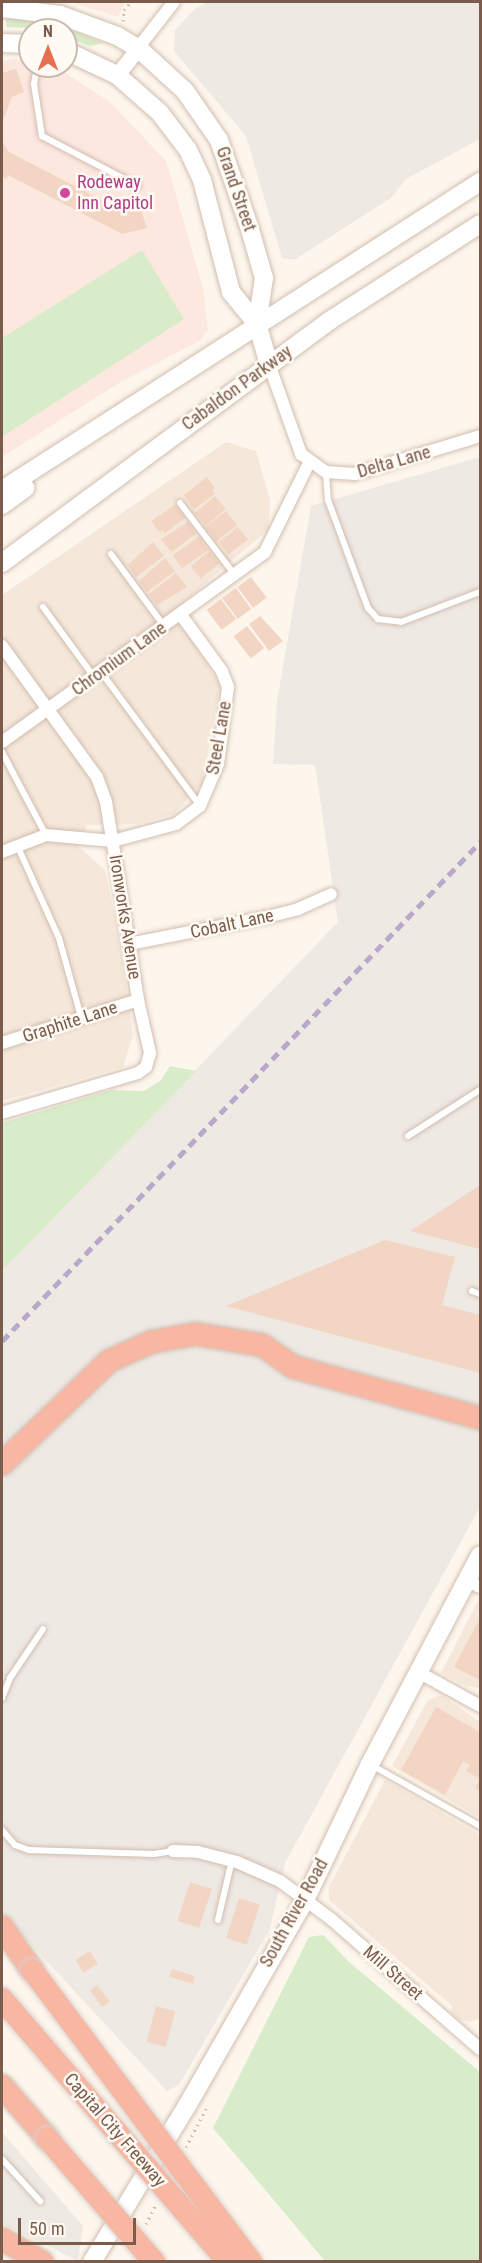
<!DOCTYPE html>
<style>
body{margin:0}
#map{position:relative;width:482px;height:2263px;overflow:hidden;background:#fdf6ec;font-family:"Roboto Condensed",sans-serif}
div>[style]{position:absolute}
.residential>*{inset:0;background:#f5e8da}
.commercial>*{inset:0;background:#fde8e0}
.industrial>*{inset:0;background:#efe9e4}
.green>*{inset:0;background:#d8ecc9}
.building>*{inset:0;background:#f3d5c3;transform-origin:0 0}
.path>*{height:3px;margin-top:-1.5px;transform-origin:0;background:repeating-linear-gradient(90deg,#d9b8a5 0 1.5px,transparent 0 6px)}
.roads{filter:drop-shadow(0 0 2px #d1beb0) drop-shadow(0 0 2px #d1beb0)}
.service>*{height:6px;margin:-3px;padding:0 3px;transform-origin:3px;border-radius:3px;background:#fff}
.minor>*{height:12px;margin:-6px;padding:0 6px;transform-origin:6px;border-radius:6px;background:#fff}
.tertiary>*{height:15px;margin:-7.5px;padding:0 7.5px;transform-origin:7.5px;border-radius:7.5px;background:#fff}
.secondary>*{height:18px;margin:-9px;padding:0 9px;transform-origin:9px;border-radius:9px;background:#fff}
.motorway>*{height:22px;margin:-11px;padding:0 11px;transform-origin:11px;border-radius:11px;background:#f7b7a3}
.rail>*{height:4.5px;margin-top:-2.25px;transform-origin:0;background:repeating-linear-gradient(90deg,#b9a8c9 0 9px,transparent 0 15px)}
.bridges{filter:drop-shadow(0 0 2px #dad1cd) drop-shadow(0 0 2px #dad1cd)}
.motorway-bridge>*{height:22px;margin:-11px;padding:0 11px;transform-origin:11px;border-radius:11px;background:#f7b7a3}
.dots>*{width:16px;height:16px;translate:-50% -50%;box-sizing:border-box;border:3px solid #fffaf3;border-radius:50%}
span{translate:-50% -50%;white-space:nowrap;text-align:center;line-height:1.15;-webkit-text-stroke:5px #fffaf3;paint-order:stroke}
.hotel-label{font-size:18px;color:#b23c85}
.left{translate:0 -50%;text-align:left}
.street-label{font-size:18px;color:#7a5c4d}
.frame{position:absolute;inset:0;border:3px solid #7a5c4d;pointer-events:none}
.north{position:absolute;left:18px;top:18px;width:60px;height:60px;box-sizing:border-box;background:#fffaf3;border:2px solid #cabbb1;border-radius:50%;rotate:0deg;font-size:16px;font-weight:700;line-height:24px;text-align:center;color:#7a5c4d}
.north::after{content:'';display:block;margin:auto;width:21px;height:27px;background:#e76f51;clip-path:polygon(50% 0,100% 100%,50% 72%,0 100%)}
.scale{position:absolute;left:18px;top:2218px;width:118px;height:27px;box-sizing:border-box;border:3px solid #7a5c4d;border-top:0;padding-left:8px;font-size:18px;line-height:21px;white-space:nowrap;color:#7a5c4d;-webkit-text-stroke:4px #fffaf3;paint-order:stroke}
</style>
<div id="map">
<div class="residential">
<i style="clip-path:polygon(226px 442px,256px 451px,270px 500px,269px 529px,174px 610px,220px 685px,202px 784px,174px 814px,137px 824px,87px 825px,78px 846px,105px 870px,119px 936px,133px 1035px,123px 1067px,2px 1101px,2px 595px)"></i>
<i style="clip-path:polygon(480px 1597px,480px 1688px,466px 1686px,441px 1673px)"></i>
<i style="clip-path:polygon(441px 1695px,480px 1722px,480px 1818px,392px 1766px,428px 1700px)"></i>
<i style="clip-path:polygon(385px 1780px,480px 1835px,480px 2019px,469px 2022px,459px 2019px,452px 2013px,452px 2006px,329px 1900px,329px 1887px)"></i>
</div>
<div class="commercial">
<i style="clip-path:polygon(71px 2px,125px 2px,118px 17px)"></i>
<i style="clip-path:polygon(16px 59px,30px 62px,30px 66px,59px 69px,110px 102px,166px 161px,203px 288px,208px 330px,201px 340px,119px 383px,2px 457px,2px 61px)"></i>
</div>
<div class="industrial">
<i style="clip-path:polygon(208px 2px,480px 2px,480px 139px,406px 179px,391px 198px,294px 260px,282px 258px,246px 136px,174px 51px,175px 30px,196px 8px)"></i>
<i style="clip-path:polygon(480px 457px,480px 1507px,285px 1863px,270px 1929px,179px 2085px,167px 2091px,2px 1913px,2px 1271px,338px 922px,315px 765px,273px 764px,277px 701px,311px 506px)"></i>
<i style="clip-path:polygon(2px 2132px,83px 2226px,78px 2261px,2px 2223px)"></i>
</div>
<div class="green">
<i style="clip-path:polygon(6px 18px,58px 24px,103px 43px,90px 46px,66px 37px,66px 30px,6px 27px)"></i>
<i style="clip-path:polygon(142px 250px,184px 319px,2px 437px,2px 338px)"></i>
<i style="clip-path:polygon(170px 1066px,196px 1071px,2px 1271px,2px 1123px,111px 1090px,144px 1091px,161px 1080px)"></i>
<i style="clip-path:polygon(323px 1935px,349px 1962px,480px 2072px,480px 2261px,325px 2261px,213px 2128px,309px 1937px)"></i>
</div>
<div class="building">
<i style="clip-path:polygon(16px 69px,24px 92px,12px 97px,2px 123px,2px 73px)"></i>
<i style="clip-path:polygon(2px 141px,9px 152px,125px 212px,140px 207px,147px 228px,122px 234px,8px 175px,6px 179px,2px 176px)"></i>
<i style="clip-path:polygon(207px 477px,215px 488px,212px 491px,215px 494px,194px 509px,184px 495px)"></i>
<i style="left:215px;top:496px;width:17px;height:26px;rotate:50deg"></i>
<i style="clip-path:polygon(175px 505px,185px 518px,165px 533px,163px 530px,159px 532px,151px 521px)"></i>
<i style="left:226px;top:511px;width:18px;height:26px;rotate:52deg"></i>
<i style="clip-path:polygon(188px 522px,196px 534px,171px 552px,161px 539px)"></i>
<i style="left:238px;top:527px;width:16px;height:24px;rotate:52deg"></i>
<i style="left:199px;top:537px;width:16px;height:32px;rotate:55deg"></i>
<i style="clip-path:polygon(153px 542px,164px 556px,136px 577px,128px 565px)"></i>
<i style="left:209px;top:551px;width:16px;height:24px;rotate:50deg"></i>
<i style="clip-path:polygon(165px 558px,175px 571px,147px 592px,139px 581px)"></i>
<i style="clip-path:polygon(176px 573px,187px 587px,157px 605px,149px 594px)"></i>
<i style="left:251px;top:577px;width:26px;height:17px;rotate:53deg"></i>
<i style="left:236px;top:588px;width:26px;height:17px;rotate:54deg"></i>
<i style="left:221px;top:599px;width:25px;height:18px;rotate:53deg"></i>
<i style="clip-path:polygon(260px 616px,283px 641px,269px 651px,249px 624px)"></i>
<i style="left:247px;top:626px;width:28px;height:17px;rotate:52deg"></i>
<i style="clip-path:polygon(480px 1185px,480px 1249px,410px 1231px)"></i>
<i style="clip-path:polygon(385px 1240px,455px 1257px,442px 1305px,480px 1315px,480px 1373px,226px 1306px)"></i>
<i style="clip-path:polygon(480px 1618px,480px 1680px,454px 1667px)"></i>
<i style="clip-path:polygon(436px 1707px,480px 1732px,480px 1791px,475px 1788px,480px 1779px,466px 1771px,470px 1765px,463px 1761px,445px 1795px,401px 1770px)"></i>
<i style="left:190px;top:1882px;width:23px;height:41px;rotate:18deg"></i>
<i style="left:239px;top:1898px;width:22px;height:42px;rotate:18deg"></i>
<i style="left:90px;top:1951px;width:15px;height:17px;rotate:58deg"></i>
<i style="left:172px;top:1969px;width:24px;height:8px;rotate:17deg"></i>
<i style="left:97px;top:1985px;width:21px;height:9px;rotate:53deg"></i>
<i style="left:156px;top:2006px;width:20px;height:37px;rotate:15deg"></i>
</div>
<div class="path">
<i style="left:123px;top:21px;width:11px;rotate:-85deg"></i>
<i style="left:124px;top:10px;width:11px;rotate:-49deg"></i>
<i style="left:186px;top:2147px;width:47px;rotate:-62.4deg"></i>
<i style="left:146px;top:2224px;width:20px;rotate:-63deg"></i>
</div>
<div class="roads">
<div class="service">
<i style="left:37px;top:66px;width:18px;rotate:99deg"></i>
<i style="left:34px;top:84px;width:53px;rotate:81.3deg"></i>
<i style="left:42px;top:136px;width:108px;rotate:27.5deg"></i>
<i style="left:326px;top:473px;width:27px;rotate:86deg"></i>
<i style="left:328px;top:500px;width:115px;rotate:69.7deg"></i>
<i style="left:368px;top:608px;width:15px;rotate:48deg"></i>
<i style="left:378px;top:619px;width:23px;rotate:7deg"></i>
<i style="left:401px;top:622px;width:85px;rotate:-20.8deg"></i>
<i style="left:180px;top:503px;width:89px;rotate:52.7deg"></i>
<i style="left:111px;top:554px;width:89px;rotate:53.6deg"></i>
<i style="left:43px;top:607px;width:87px;rotate:53.9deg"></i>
<i style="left:101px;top:672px;width:167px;rotate:53.5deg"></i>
<i style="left:2px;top:752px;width:94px;rotate:62.1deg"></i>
<i style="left:17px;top:845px;width:102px;rotate:65.7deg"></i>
<i style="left:59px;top:938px;width:82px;rotate:74.4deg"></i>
<i style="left:408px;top:1136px;width:85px;rotate:-32.6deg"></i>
<i style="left:472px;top:1291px;width:9px;rotate:21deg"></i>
<i style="left:2px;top:1698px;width:22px;rotate:-68deg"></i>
<i style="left:10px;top:1678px;width:59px;rotate:-56deg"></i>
<i style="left:373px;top:1766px;width:123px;rotate:29.3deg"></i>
<i style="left:2px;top:1830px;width:20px;rotate:49deg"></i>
<i style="left:15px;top:1845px;width:15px;rotate:20deg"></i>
<i style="left:29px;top:1850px;width:125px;rotate:1.8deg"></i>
<i style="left:154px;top:1854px;width:19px;rotate:-9deg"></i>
<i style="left:218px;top:1920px;width:62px;rotate:-76.9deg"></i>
<i style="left:2px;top:2159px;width:57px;rotate:47.9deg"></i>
</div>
<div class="minor">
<i style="left:138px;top:48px;width:58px;rotate:-52deg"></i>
<i style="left:269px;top:364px;width:96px;rotate:70.4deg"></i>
<i style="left:301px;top:454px;width:31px;rotate:36deg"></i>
<i style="left:326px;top:472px;width:29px;rotate:4deg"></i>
<i style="left:355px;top:474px;width:131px;rotate:-16.9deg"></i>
<i style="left:2px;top:646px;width:162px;rotate:54.1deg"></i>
<i style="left:97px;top:777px;width:27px;rotate:70deg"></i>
<i style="left:106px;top:802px;width:201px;rotate:80.8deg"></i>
<i style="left:138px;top:1000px;width:54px;rotate:77.2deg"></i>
<i style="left:150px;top:1053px;width:15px;rotate:106deg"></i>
<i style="left:146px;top:1067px;width:10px;rotate:143deg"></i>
<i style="left:138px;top:1073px;width:142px;rotate:163.6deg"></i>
<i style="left:2px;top:742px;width:324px;rotate:-35.8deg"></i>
<i style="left:265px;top:552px;width:99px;rotate:-63.7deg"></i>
<i style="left:2px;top:852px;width:47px;rotate:-21.1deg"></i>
<i style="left:46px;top:835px;width:67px;rotate:5.1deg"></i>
<i style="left:113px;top:841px;width:65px;rotate:-15.1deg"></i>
<i style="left:176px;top:824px;width:30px;rotate:-37deg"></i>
<i style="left:200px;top:806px;width:46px;rotate:-66.8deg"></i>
<i style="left:218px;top:764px;width:78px;rotate:-82.6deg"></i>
<i style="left:228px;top:687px;width:17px;rotate:-111deg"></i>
<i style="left:222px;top:671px;width:69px;rotate:-126.2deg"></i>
<i style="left:129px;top:944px;width:141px;rotate:-11.1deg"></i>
<i style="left:267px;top:917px;width:32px;rotate:-14deg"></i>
<i style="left:298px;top:909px;width:36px;rotate:-24deg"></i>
<i style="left:2px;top:1043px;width:143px;rotate:-17.5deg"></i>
<i style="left:468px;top:1581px;width:13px;rotate:27deg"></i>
<i style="left:420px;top:1673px;width:68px;rotate:28.8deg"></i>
<i style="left:173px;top:1851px;width:25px;rotate:2deg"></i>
<i style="left:198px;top:1852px;width:40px;rotate:14.4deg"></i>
<i style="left:237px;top:1862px;width:47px;rotate:23.8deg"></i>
<i style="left:280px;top:1881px;width:64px;rotate:36.7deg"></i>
<i style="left:331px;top:1919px;width:198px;rotate:41.1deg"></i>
</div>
<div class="tertiary">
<i style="left:117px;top:75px;width:34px;rotate:-52deg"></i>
</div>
<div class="secondary">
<i style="left:2px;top:8px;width:58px;rotate:6.9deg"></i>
<i style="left:60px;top:15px;width:61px;rotate:20.2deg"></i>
<i style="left:117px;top:36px;width:24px;rotate:30deg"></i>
<i style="left:138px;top:48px;width:64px;rotate:42.5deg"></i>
<i style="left:185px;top:91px;width:60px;rotate:55.2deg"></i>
<i style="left:219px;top:140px;width:91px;rotate:70.8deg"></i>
<i style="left:249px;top:226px;width:54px;rotate:73.9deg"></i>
<i style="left:264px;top:278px;width:47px;rotate:98.7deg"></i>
<i style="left:2px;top:43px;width:28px;rotate:2deg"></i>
<i style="left:66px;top:51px;width:56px;rotate:25.2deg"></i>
<i style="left:117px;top:75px;width:57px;rotate:41.5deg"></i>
<i style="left:160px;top:113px;width:46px;rotate:52.9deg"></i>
<i style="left:188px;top:150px;width:33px;rotate:65deg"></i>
<i style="left:202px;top:180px;width:116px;rotate:75.5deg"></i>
<i style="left:231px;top:292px;width:41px;rotate:50.9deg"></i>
<i style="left:257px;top:324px;width:42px;rotate:73.3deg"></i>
<i style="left:2px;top:490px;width:569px;rotate:-32.8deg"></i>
<i style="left:2px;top:505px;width:29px;rotate:-36deg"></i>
<i style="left:2px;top:563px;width:407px;rotate:-36.5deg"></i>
<i style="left:329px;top:321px;width:179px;rotate:-32.7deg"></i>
<i style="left:92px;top:2262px;width:183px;rotate:-58.7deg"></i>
<i style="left:187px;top:2106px;width:240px;rotate:-60.2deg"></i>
<i style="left:306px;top:1898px;width:148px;rotate:-64.5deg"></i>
<i style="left:370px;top:1764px;width:236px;rotate:-62.2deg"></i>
</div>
<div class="motorway">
<i style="left:2px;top:1464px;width:149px;rotate:-43.9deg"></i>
<i style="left:109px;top:1361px;width:46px;rotate:-24.3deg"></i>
<i style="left:151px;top:1342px;width:46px;rotate:-10.1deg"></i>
<i style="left:196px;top:1334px;width:67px;rotate:9.5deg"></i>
<i style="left:262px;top:1345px;width:39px;rotate:35deg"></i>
<i style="left:294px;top:1367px;width:193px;rotate:15.3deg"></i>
<i style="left:2px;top:1927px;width:52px;rotate:55.1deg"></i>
<i style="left:2px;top:2086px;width:69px;rotate:49.1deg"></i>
<i style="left:2px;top:2239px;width:46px;rotate:29.9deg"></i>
</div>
</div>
<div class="rail">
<i style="left:2px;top:1341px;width:691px;rotate:-46.23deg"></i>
</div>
<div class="bridges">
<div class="motorway-bridge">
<i style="left:32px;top:1970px;width:365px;rotate:53.1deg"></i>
<i style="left:2px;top:1999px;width:347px;rotate:49.3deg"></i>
<i style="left:47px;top:2138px;width:164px;rotate:49.2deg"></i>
</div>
</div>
<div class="dots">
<i style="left:65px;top:193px;background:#d1479c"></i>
</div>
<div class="hotel-label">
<span class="left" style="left:77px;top:193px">Rodeway<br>Inn Capitol</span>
</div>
<div class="street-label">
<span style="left:236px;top:189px;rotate:71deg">Grand Street</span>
<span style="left:237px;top:388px;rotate:-36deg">Cabaldon Parkway</span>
<span style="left:394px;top:462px;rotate:-16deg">Delta Lane</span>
<span style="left:119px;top:659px;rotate:-36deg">Chromium Lane</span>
<span style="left:219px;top:738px;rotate:-80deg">Steel Lane</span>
<span style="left:125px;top:917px;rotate:81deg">Ironworks Avenue</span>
<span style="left:232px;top:924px;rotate:-12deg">Cobalt Lane</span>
<span style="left:70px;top:1022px;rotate:-18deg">Graphite Lane</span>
<span style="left:294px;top:1913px;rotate:-61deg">South River Road</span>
<span style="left:393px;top:1973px;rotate:41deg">Mill Street</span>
<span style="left:115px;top:2130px;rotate:49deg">Capital City Freeway</span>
</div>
<div class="frame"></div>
<div class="north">N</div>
<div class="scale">50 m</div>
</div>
